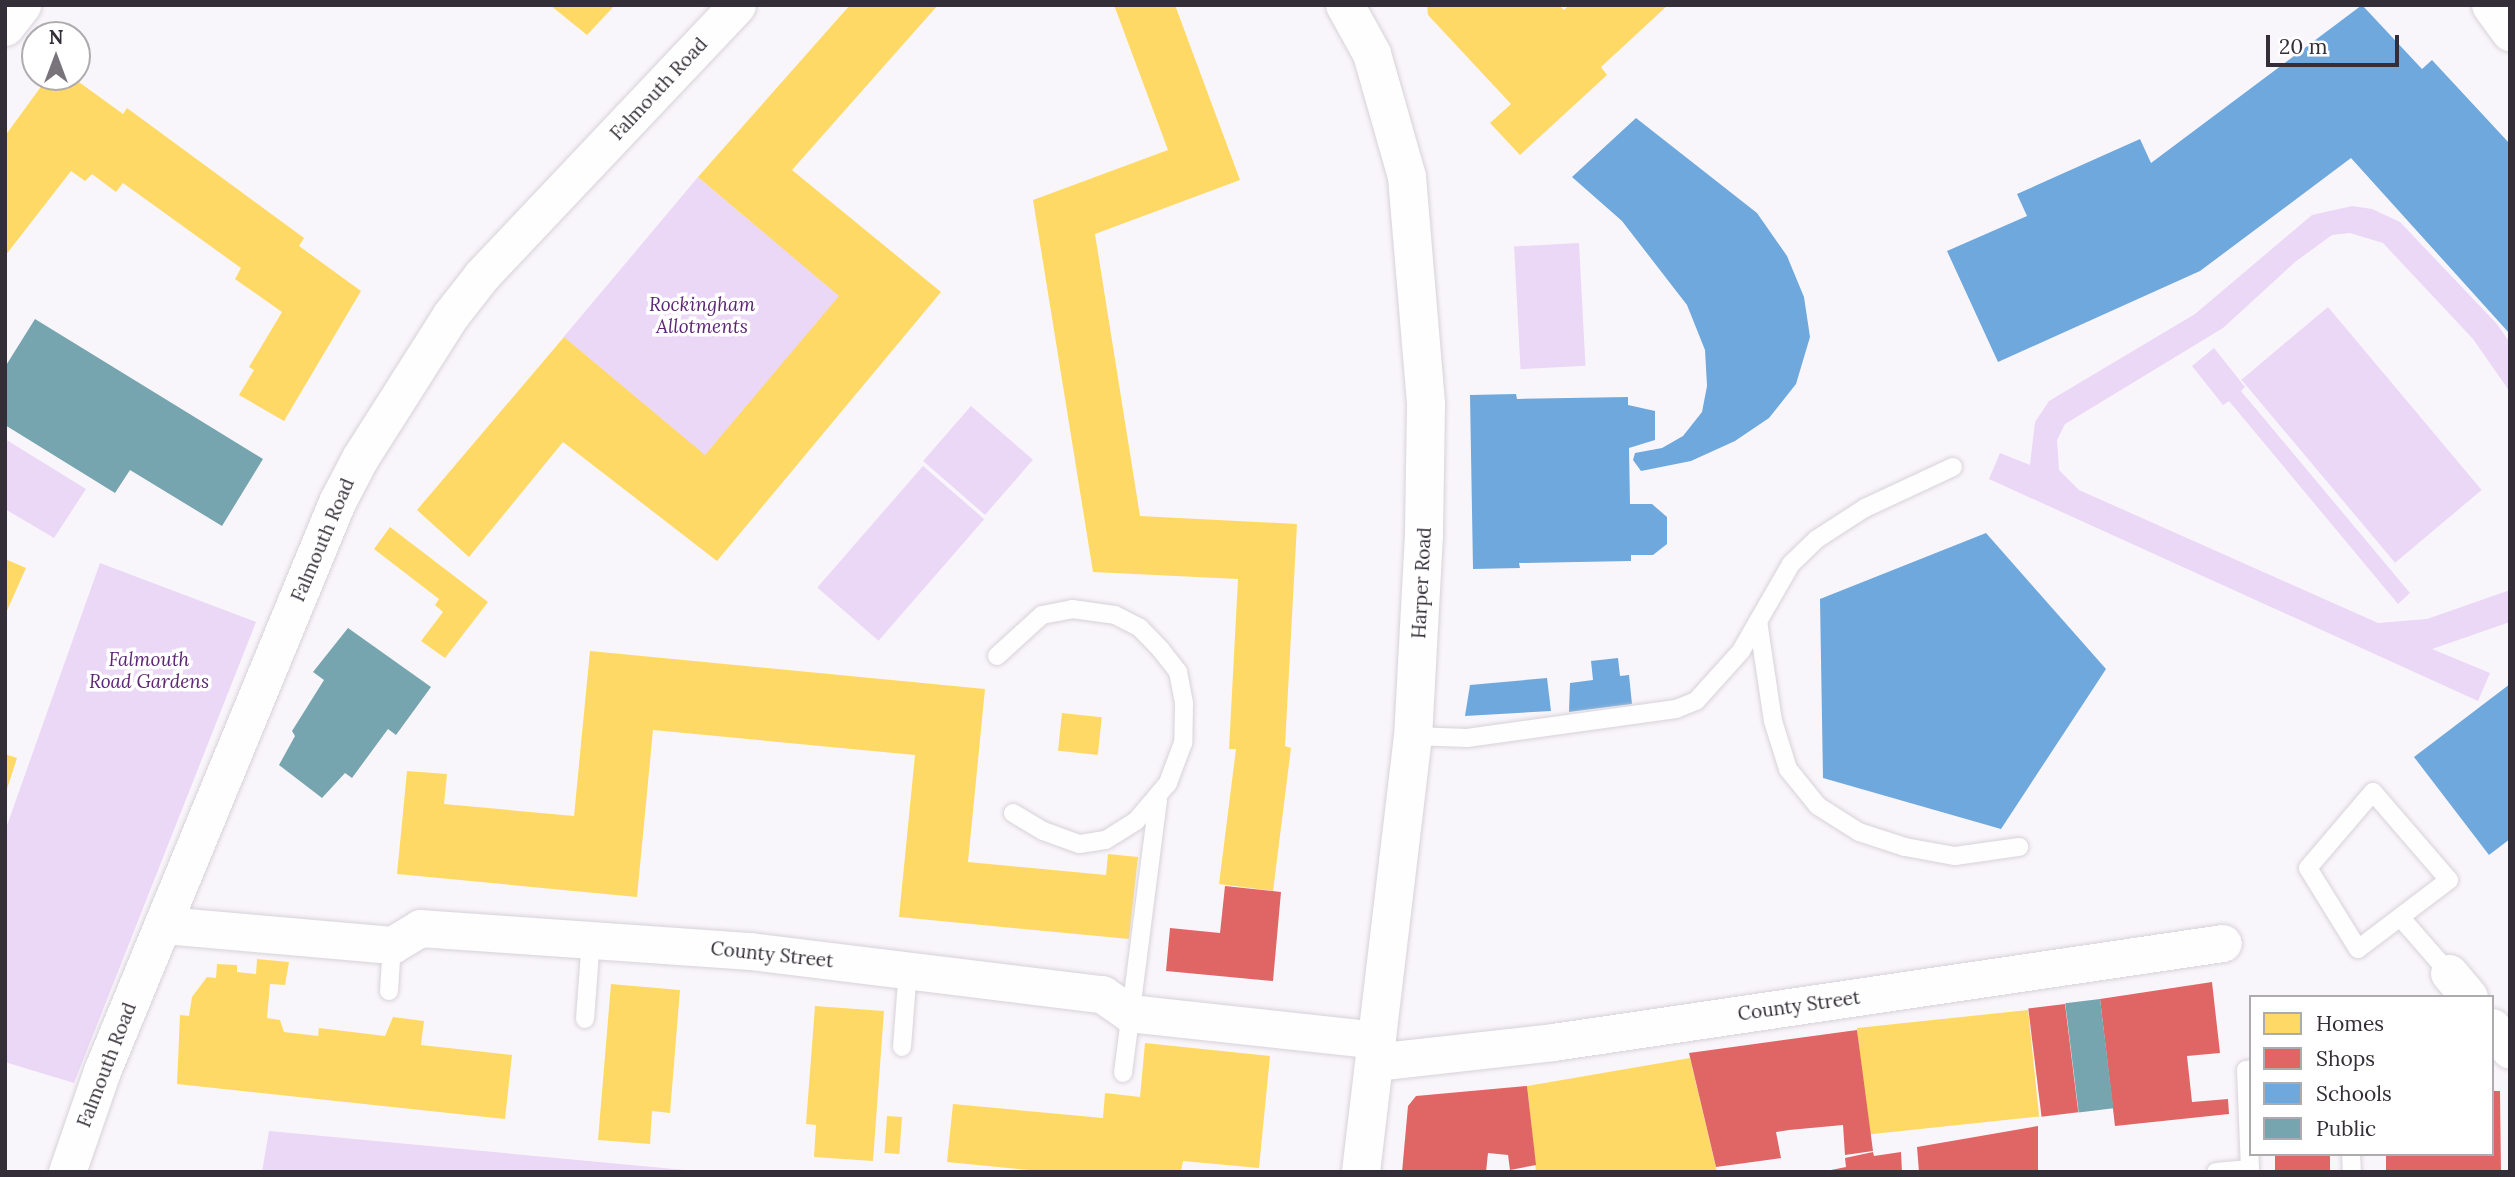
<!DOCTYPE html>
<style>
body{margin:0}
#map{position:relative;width:2515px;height:1177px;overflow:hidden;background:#f9f6fb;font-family:Lora,serif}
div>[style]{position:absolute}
.green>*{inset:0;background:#ebd7f6;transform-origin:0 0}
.homes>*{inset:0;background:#ffd966;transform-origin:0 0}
.shops>*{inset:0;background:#e06666;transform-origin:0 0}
.schools>*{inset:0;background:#6fa8dc}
.public>*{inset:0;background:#76a5af;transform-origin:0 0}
.roads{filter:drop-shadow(0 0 2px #d7d2d9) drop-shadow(0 0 2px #d7d2d9)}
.service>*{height:18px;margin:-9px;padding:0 9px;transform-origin:9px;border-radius:9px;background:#fefefe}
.minor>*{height:37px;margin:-18.5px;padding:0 18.5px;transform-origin:18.5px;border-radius:18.5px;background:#fefefe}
.secondary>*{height:38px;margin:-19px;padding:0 19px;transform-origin:19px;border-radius:19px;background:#fefefe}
span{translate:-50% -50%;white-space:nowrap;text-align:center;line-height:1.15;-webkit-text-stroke:7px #fff;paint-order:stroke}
.street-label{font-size:19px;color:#342e38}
.park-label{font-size:19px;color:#5d2675;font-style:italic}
.frame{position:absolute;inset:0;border:7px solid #342e38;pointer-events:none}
.legend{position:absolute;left:2249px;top:995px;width:245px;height:161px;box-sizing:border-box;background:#fff;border:2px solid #aeabaf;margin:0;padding:9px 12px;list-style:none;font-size:21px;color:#342e38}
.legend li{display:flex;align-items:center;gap:14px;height:35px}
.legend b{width:35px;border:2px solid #aeabaf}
.north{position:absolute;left:21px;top:21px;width:70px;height:70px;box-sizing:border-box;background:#fff;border:2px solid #aeabaf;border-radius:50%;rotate:0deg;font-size:19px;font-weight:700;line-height:28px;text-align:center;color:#342e38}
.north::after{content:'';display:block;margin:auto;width:24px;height:32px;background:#79747c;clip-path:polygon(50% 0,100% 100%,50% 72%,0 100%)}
.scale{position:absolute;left:2266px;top:35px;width:133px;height:32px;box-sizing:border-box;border:4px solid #342e38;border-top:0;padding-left:9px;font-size:21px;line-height:24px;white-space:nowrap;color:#342e38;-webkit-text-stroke:5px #fff;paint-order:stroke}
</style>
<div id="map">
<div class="green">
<i style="left:698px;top:177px;width:185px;height:209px;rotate:40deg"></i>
<i style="clip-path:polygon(2352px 206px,2372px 209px,2400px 222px,2497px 324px,2510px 343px,2510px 392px,2473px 339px,2383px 243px,2350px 233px,2332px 235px,2295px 262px,2223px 328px,2065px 424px,2057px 440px,2059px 470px,2079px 490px,2378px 623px,2427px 619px,2510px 590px,2510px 622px,2432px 649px,2490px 673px,2478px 701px,1989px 479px,2000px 453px,2030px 465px,2035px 422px,2049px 401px,2195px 314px,2312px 215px)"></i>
<i style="left:1579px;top:243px;width:123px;height:65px;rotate:87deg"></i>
<i style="left:2328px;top:307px;width:239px;height:113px;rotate:50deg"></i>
<i style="clip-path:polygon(2214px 348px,2245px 387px,2241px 391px,2410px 593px,2398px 604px,2229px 401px,2223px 405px,2192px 366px)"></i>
<i style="left:971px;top:406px;width:82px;height:73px;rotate:41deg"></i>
<i style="clip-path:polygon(5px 439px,86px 489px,54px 538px,5px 509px)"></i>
<i style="left:923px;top:466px;width:81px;height:161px;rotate:41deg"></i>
<i style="clip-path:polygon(100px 563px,256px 622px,74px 1083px,5px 1062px,5px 831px)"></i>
<i style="clip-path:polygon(269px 1131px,706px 1172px,262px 1172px)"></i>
</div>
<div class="homes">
<i style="clip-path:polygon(550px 5px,615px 5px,587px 35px)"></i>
<i style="clip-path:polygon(850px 5px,938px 5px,792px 170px,941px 292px,717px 561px,563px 442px,469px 557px,417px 510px,564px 337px,705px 455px,839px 296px,698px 177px)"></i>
<i style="clip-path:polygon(1114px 5px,1175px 5px,1240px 180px,1095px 234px,1140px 516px,1297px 524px,1285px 746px,1291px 748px,1273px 891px,1219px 884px,1236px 749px,1229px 749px,1238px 579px,1093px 572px,1033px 200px,1168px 150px)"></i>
<i style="clip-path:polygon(1427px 5px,1559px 5px,1564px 10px,1569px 5px,1668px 5px,1601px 67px,1607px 75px,1520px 155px,1490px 123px,1511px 104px,1428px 15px)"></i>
<i style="clip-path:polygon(48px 77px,72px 77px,123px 114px,127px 108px,304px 238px,299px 246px,361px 291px,284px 421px,239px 395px,254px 370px,249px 367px,282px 312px,235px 279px,241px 268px,123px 183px,116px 192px,92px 174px,85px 181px,71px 171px,5px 256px,5px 136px)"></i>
<i style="clip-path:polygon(390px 527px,488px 602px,445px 658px,421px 641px,443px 612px,435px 605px,439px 599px,374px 549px)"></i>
<i style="clip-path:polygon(5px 559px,26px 568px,5px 615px)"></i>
<i style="clip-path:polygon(590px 651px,985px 689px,968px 862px,1106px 875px,1108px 854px,1138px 857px,1129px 939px,899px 917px,915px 755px,653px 730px,637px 897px,397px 874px,407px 771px,447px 774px,444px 804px,574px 816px)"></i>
<i style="left:1062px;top:713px;width:40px;height:38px;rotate:6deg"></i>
<i style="clip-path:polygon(5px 754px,17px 758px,6px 792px,5px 792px)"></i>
<i style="clip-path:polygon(257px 959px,289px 962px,285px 985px,270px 984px,267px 1018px,280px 1020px,284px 1032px,318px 1036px,319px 1028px,385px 1036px,393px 1017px,424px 1021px,421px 1045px,512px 1055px,505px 1119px,177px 1084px,180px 1015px,189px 1016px,192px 997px,207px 977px,216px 978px,217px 964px,237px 965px,237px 972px,256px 974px)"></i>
<i style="clip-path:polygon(611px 984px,680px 990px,670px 1113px,652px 1111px,650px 1144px,598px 1140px)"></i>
<i style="clip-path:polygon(815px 1006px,884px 1011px,873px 1161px,814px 1157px,816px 1125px,806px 1124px)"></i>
<i style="left:2028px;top:1010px;width:107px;height:172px;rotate:84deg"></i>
<i style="clip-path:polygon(1145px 1043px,1270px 1056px,1259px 1168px,1183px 1161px,1181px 1172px,1048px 1172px,947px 1162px,953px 1104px,1103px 1118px,1105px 1093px,1140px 1097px)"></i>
<i style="clip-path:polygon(1690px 1058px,1717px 1172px,1536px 1172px,1527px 1086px)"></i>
<i style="left:887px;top:1116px;width:15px;height:37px;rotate:4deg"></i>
</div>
<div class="shops">
<i style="clip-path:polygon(1225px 886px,1281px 892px,1273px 981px,1166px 971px,1170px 928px,1220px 933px)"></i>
<i style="clip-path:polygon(2212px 982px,2220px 1053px,2187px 1056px,2192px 1102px,2228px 1099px,2229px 1114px,2115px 1126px,2100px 999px)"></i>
<i style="left:2065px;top:1004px;width:109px;height:37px;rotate:83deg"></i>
<i style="clip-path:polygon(1857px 1030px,1873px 1151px,1845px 1155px,1843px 1125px,1789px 1130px,1776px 1132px,1781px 1158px,1716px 1167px,1689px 1053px)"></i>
<i style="clip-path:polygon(1527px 1086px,1536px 1165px,1510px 1170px,1508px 1155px,1488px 1153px,1486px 1172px,1402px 1172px,1408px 1106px,1416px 1096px)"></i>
<i style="clip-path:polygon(2492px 1091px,2500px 1091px,2501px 1172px,2386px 1172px,2386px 1154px,2492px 1154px)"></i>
<i style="clip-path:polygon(2038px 1126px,2038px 1172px,1919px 1172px,1917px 1147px)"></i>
<i style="clip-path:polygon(1873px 1152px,1874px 1156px,1901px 1152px,1902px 1172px,1821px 1172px,1846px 1167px,1845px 1158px)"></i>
<i style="left:2275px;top:1154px;width:55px;height:18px"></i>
</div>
<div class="schools">
<i style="clip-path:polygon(2362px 5px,2422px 69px,2432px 60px,2510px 144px,2510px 334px,2351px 158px,2200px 271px,1998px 362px,1947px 251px,2027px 216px,2017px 194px,2140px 139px,2151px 163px)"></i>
<i style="clip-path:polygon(1636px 118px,1757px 213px,1787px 256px,1804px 297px,1810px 337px,1796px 384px,1769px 418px,1735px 441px,1691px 461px,1641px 471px,1633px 460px,1635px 453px,1662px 448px,1683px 436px,1702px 412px,1707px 386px,1705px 350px,1687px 305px,1622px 221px,1572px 177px)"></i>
<i style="clip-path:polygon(1516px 394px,1517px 399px,1628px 397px,1628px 405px,1655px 411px,1655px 440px,1629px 448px,1630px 504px,1652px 504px,1667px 517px,1667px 544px,1653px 555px,1631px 555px,1631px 561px,1519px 563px,1520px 568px,1473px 569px,1470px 395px)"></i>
<i style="clip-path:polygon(1986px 533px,2106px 669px,2001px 829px,1823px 778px,1820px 599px)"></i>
<i style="clip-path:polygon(1618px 658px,1620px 676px,1629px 675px,1632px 704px,1569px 712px,1570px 683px,1593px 680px,1591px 661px)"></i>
<i style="clip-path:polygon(1547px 678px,1551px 711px,1465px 716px,1470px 685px)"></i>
<i style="clip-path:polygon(2510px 684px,2510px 839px,2489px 855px,2414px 757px)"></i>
</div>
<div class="public">
<i style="clip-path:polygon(35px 319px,263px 459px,222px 526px,130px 470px,115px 493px,5px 425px,5px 367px)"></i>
<i style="clip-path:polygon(348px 628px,431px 687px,396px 735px,388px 729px,352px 778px,345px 773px,322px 798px,279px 765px,295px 736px,292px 731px,324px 680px,313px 672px)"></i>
<i style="left:2100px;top:999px;width:110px;height:35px;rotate:83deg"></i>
</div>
<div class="roads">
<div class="service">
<i style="left:1758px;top:621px;width:101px;rotate:81.5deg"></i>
<i style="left:1773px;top:721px;width:50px;rotate:72.6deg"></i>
<i style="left:1788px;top:769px;width:48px;rotate:51deg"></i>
<i style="left:1818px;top:806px;width:49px;rotate:32.4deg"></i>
<i style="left:1859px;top:832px;width:48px;rotate:18.1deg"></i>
<i style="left:1905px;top:847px;width:51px;rotate:10.2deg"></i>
<i style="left:1955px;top:856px;width:65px;rotate:-8deg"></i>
<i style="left:997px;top:656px;width:61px;rotate:-42.3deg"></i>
<i style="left:1042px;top:615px;width:31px;rotate:-11deg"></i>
<i style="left:1072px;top:609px;width:43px;rotate:7.9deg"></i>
<i style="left:1115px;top:615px;width:28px;rotate:27deg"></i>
<i style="left:1140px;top:628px;width:30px;rotate:46deg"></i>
<i style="left:1161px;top:650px;width:28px;rotate:52deg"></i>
<i style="left:1178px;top:672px;width:33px;rotate:79deg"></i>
<i style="left:1184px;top:704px;width:39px;rotate:91deg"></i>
<i style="left:1183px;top:743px;width:43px;rotate:110.6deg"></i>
<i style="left:1168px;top:783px;width:50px;rotate:130.1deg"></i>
<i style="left:1136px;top:821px;width:36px;rotate:148deg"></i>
<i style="left:1105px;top:840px;width:26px;rotate:171deg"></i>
<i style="left:1079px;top:844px;width:38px;rotate:-160deg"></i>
<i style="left:1043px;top:831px;width:35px;rotate:-149deg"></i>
<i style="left:1413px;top:736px;width:54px;rotate:2.1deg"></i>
<i style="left:1467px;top:738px;width:211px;rotate:-7.9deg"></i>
<i style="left:1676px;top:709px;width:22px;rotate:-22deg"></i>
<i style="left:1696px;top:701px;width:67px;rotate:-48deg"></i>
<i style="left:1741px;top:651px;width:100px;rotate:-60.1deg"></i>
<i style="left:1791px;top:564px;width:36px;rotate:-44deg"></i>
<i style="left:1817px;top:539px;width:57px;rotate:-32.9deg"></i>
<i style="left:1865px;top:508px;width:97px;rotate:-25deg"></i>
<i style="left:2373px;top:792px;width:116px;rotate:49.2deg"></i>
<i style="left:2449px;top:880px;width:114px;rotate:142.8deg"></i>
<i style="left:2358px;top:949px;width:95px;rotate:-121.7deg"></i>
<i style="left:2308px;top:868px;width:100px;rotate:-49.5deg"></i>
<i style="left:2401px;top:918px;width:73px;rotate:48.9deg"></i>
<i style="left:389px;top:991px;width:46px;rotate:-86.3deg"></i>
<i style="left:585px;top:1019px;width:80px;rotate:-85.7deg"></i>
<i style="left:902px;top:1047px;width:78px;rotate:-85.6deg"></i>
<i style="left:1123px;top:1073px;width:275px;rotate:-82.7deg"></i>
<i style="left:2351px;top:1154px;width:18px;rotate:87deg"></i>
<i style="left:2216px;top:1172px;width:34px;rotate:-5deg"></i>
<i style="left:2250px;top:1169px;width:99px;rotate:-92.3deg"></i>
<i style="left:2246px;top:1070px;width:5px;rotate:-11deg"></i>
</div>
<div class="minor">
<i style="left:2490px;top:5px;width:34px;rotate:54deg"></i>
<i style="left:5px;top:27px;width:28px;rotate:-52deg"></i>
<i style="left:164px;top:925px;width:229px;rotate:5deg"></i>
<i style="left:392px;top:945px;width:33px;rotate:-31deg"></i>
<i style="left:420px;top:928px;width:331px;rotate:4deg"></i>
<i style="left:750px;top:951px;width:355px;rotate:7deg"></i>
<i style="left:1102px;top:994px;width:33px;rotate:35deg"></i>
<i style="left:1129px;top:1013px;width:249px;rotate:6.2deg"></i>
<i style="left:2449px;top:973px;width:31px;rotate:50deg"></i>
<i style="left:2492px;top:1027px;width:29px;rotate:52deg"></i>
<i style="left:1375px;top:1062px;width:179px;rotate:-6.4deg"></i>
<i style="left:1553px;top:1042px;width:677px;rotate:-8.41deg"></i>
<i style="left:67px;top:1172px;width:107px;rotate:-70.9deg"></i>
<i style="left:102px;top:1071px;width:616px;rotate:-67.56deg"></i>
<i style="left:337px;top:502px;width:50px;rotate:-62.4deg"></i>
<i style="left:360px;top:458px;width:168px;rotate:-57.6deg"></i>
<i style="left:450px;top:316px;width:52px;rotate:-52deg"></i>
<i style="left:482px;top:275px;width:371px;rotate:-46.6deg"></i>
</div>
<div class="secondary">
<i style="left:1345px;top:5px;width:56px;rotate:61.1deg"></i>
<i style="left:1372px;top:54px;width:128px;rotate:74.1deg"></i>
<i style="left:1407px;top:177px;width:229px;rotate:85.2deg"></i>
<i style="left:1426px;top:405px;width:130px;rotate:90.9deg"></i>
<i style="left:1424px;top:535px;width:201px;rotate:93.1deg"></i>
<i style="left:1413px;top:736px;width:439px;rotate:96.8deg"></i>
</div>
</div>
<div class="street-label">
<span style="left:659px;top:89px;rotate:-47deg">Falmouth Road</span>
<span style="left:323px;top:540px;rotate:-67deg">Falmouth Road</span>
<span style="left:1422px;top:583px;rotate:-87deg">Harper Road</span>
<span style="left:772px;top:955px;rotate:6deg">County Street</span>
<span style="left:1799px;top:1006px;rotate:-8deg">County Street</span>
<span style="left:107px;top:1065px;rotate:-69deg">Falmouth Road</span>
</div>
<div class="park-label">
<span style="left:702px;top:316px">Rockingham<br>Allotments</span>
<span style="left:149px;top:671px">Falmouth<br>Road Gardens</span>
</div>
<div class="frame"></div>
<ul class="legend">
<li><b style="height:19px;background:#ffd966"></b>Homes</li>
<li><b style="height:19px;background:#e06666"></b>Shops</li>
<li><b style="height:19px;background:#6fa8dc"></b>Schools</li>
<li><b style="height:19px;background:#76a5af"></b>Public</li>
</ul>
<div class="north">N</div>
<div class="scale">20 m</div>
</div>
